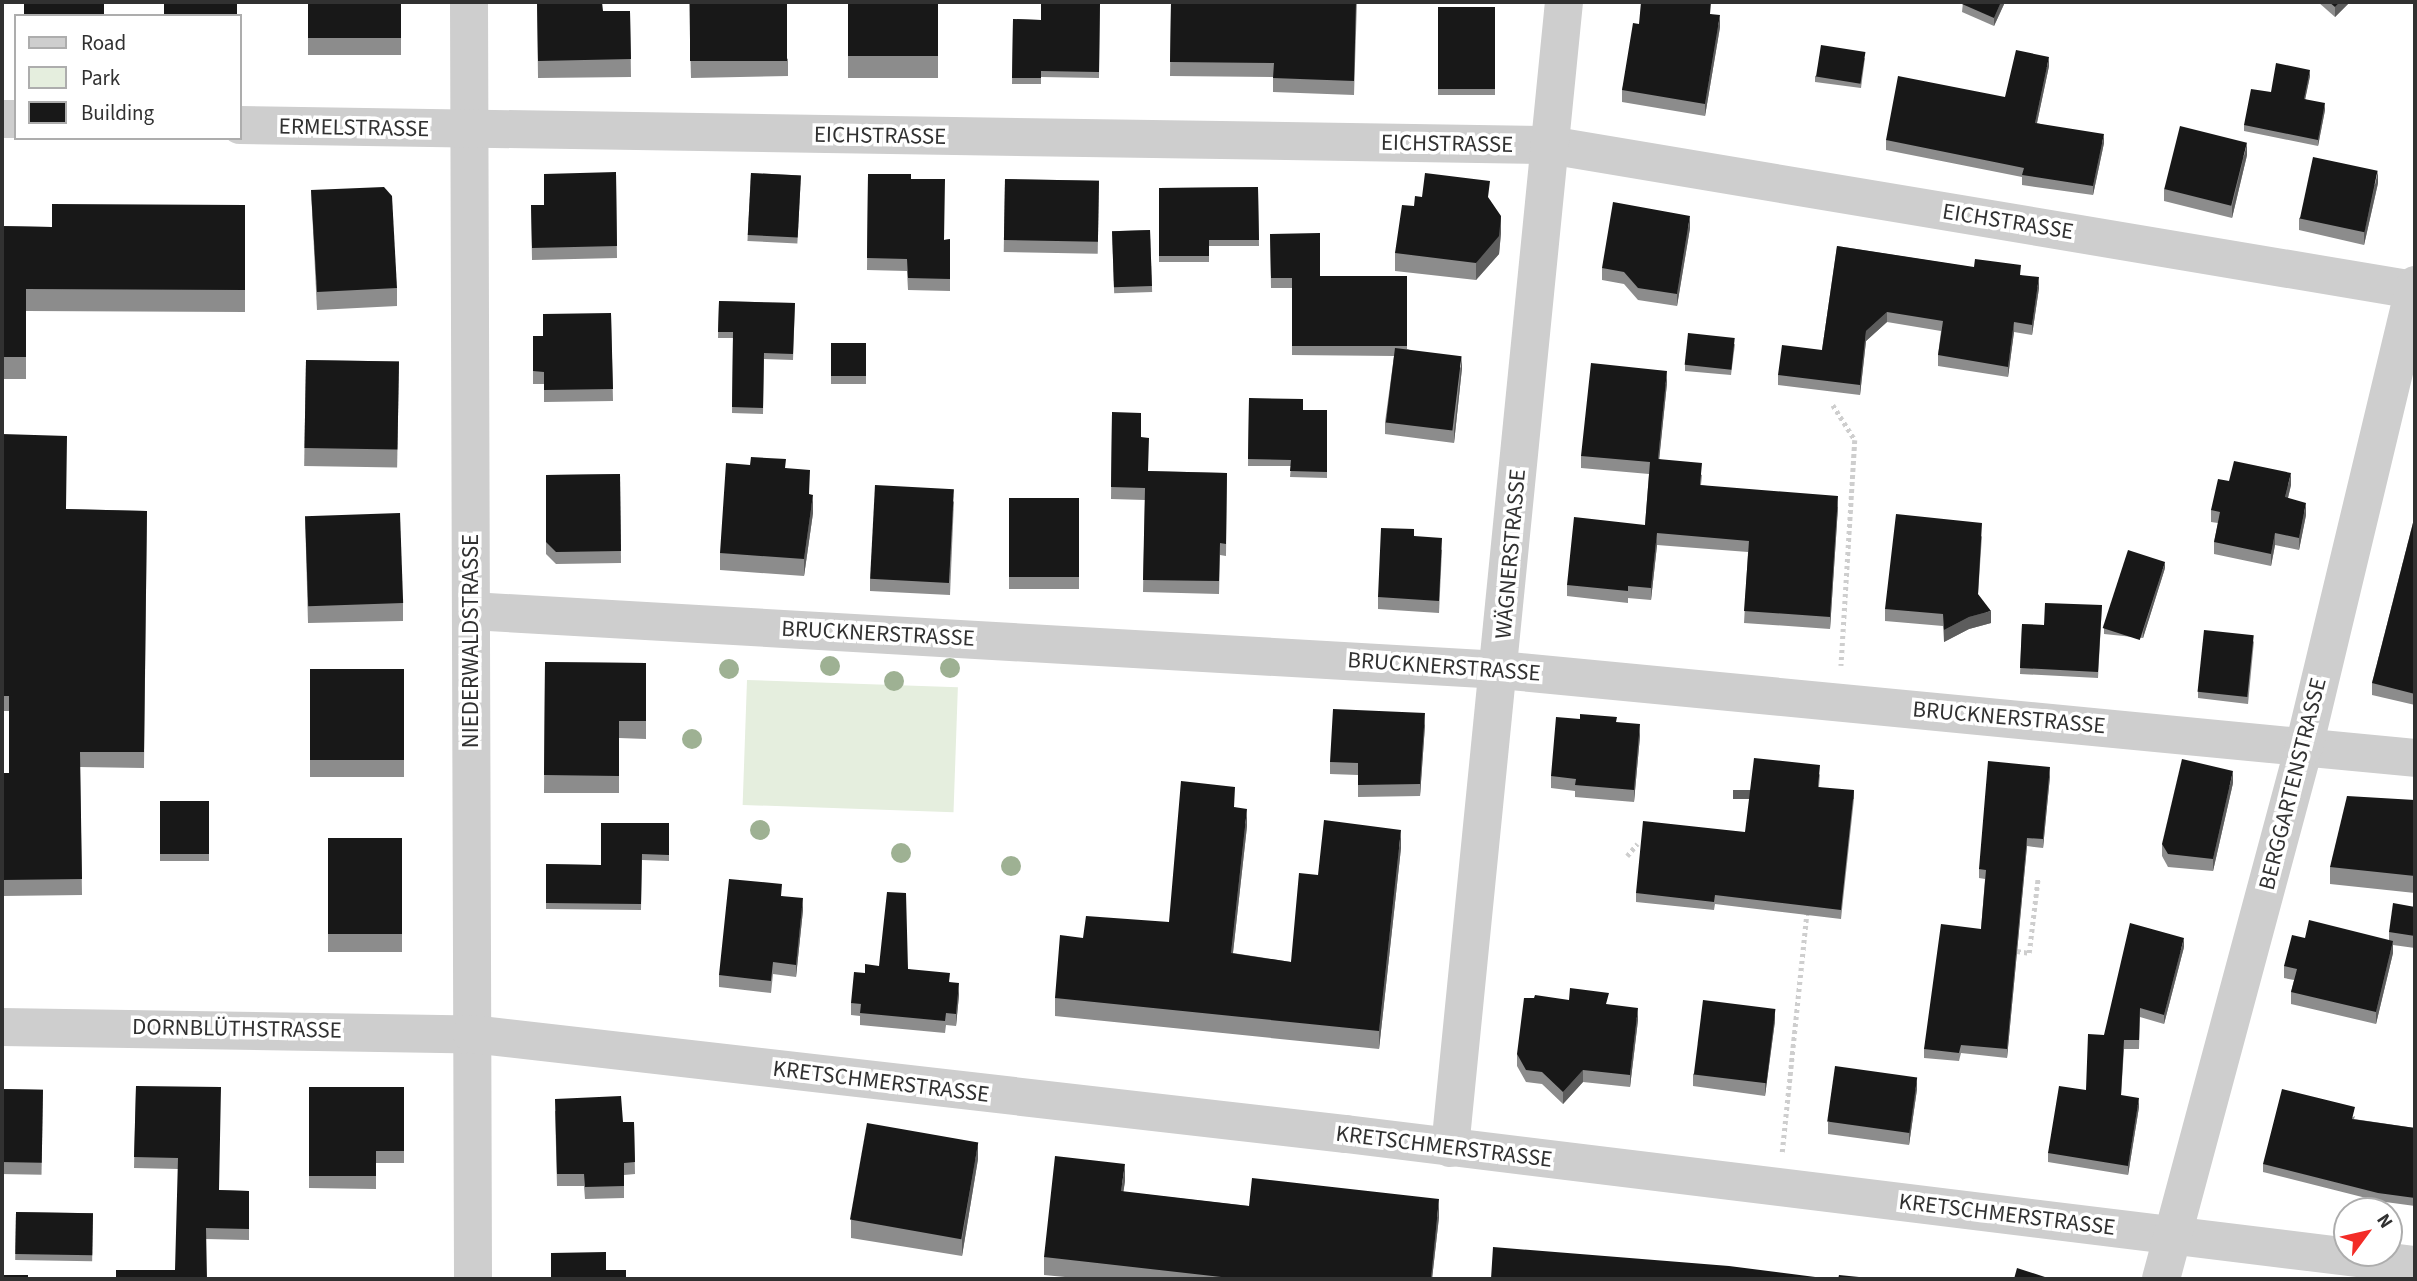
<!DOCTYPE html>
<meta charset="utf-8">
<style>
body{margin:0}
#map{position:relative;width:2417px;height:1281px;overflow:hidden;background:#fff;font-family:"Source Sans 3",sans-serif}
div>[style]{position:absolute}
.green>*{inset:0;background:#e5eede;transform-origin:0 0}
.path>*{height:4.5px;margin-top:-2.25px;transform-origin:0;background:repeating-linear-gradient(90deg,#cecece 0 3.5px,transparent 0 7px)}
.minor>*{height:38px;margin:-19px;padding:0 19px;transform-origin:19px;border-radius:19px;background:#cecece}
.trees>*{width:20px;height:20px;margin:-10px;border-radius:50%;background:#9eb193}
.wall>*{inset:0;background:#8c8c8c;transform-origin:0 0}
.shaded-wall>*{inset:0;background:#5d5d5d;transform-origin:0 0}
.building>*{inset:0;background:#181818;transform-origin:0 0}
span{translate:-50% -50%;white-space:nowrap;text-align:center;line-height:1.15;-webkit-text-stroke:7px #fff;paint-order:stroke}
.street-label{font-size:23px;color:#313131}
.frame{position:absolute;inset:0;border:4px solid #313131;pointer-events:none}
.legend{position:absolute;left:14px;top:14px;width:228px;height:126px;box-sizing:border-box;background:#fff;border:2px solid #adadad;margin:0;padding:9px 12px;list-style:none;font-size:21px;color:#313131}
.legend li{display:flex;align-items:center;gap:14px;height:35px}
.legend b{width:35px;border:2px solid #adadad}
.north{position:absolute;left:2333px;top:1197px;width:70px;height:70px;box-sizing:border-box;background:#fff;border:2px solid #adadad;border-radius:50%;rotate:57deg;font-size:19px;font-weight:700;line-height:28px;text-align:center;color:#313131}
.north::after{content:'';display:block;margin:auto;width:24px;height:32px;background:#f32c27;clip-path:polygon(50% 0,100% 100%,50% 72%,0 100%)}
</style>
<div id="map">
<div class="green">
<i style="left:747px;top:680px;width:211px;height:125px;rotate:2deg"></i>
</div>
<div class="path">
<i style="left:1833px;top:405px;width:41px;rotate:57.8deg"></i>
<i style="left:1855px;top:440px;width:226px;rotate:93.5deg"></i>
<i style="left:1627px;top:856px;width:16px;rotate:-50deg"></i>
<i style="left:2017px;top:951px;width:12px;rotate:9deg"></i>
<i style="left:2029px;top:953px;width:76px;rotate:-83.2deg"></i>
<i style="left:1782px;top:1152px;width:243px;rotate:-84.1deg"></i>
</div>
<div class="minor">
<i style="left:469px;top:2px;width:1277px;rotate:89.82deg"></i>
<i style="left:2px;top:119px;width:14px"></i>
<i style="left:240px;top:125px;width:1309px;rotate:0.88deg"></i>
<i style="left:1549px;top:145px;width:877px;rotate:9.52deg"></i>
<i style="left:471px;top:611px;width:1031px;rotate:3.28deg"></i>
<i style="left:1500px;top:670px;width:919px;rotate:5.49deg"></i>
<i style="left:2px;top:1027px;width:470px;rotate:0.9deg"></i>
<i style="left:472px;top:1034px;width:880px;rotate:6.53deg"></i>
<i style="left:1346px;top:1134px;width:1077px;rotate:6.99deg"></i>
<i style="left:1450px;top:1148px;width:1152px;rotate:-84.32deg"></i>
<i style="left:2161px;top:1279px;width:551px;rotate:-74.95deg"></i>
<i style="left:2304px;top:747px;width:475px;rotate:-76.5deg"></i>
</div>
<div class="trees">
<i style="left:830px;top:666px"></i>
<i style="left:950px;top:668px"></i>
<i style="left:729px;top:669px"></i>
<i style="left:894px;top:681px"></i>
<i style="left:692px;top:739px"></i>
<i style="left:760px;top:830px"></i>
<i style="left:901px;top:853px"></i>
<i style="left:1011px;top:866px"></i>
</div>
<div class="wall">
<i style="left:308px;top:2px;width:93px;height:53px"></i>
<i style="clip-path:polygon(537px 2px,603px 11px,630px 11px,631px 77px,538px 78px)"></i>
<i style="clip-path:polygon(689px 2px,788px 59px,788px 76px,691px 78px)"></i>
<i style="left:848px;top:2px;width:90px;height:76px"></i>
<i style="clip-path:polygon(1171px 2px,1357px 2px,1354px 95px,1273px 92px,1273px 77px,1170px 76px)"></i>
<i style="clip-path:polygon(1963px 2px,2005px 2px,1994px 26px,1962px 12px)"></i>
<i style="clip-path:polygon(2318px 2px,2350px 2px,2335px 17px)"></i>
<i style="clip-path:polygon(1100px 3px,1099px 78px,1041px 77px,1041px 84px,1012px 84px,1013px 19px,1041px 20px)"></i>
<i style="left:1438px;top:7px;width:57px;height:88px"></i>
<i style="clip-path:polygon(1711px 14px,1720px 27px,1705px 116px,1622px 102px,1622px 90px,1639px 24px)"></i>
<i style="clip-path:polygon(1865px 58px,1861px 88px,1815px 82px,1815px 76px)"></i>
<i style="clip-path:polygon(2049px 66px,2037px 123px,2104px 143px,2093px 195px,2022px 185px,2022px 177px,1886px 150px,1886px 140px,2005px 97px)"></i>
<i style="clip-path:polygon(2310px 76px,2305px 99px,2325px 110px,2318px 146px,2244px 131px,2244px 125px,2271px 92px)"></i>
<i style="clip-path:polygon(2247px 155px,2232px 218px,2164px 201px,2164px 189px)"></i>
<i style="clip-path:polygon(616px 172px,617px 258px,532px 260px,531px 205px,544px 205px)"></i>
<i style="left:751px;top:173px;width:50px;height:68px;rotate:3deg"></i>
<i style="clip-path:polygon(868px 174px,911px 179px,944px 240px,950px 239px,950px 291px,908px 290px,907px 271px,867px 270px)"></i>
<i style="left:1005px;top:179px;width:94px;height:73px;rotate:1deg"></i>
<i style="clip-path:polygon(2378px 183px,2364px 245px,2299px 230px,2299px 218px)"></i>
<i style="clip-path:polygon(1258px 187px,1259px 246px,1209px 246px,1209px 262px,1159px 262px,1159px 188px)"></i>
<i style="clip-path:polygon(311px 190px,397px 288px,397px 306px,317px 310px)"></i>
<i style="clip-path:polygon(1422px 197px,1490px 200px,1501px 233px,1499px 254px,1476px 280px,1395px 271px,1395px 253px,1414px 206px)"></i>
<i style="clip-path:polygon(245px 205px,245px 312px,26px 311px,26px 379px,2px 379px,2px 226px,52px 227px)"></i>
<i style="clip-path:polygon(1690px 228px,1677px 306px,1638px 300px,1624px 284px,1602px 280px,1602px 268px)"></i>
<i style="left:1150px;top:230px;width:62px;height:38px;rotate:88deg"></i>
<i style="clip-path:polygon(1270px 234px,1320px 276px,1407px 276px,1407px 349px,1462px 368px,1454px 443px,1385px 434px,1385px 422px,1394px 356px,1292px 355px,1292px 288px,1271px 288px)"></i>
<i style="clip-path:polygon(1837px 246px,2021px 275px,2039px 288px,2032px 335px,2014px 332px,2008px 377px,1938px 366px,1938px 355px,1941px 331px,1887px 322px,1866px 341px,1860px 395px,1778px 385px,1778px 375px,1822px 350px)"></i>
<i style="clip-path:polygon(719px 301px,795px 303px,793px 360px,764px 359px,763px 414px,732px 413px,733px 338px,718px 338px)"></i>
<i style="clip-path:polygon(611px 313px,613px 401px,544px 402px,544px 384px,533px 384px,533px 348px,543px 336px)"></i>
<i style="left:831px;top:343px;width:35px;height:41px"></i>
<i style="clip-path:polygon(1735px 344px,1731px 375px,1685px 371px,1685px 365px)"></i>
<i style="left:306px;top:360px;width:93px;height:106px;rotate:1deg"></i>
<i style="clip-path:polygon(1667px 383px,1659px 459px,1702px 475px,1701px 485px,1838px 507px,1830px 629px,1744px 623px,1748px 552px,1657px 545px,1651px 600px,1628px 598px,1628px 603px,1567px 596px,1567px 585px,1645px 525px,1649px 474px,1581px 468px,1581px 456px)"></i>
<i style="clip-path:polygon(1249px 398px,1303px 410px,1327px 410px,1327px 478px,1290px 477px,1291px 466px,1248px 466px)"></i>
<i style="clip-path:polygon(1112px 412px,1141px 437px,1148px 471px,1227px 473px,1226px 556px,1220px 555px,1219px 594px,1143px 592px,1145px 500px,1111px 499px)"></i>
<i style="clip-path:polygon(2px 434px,66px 509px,147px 511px,144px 768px,80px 767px,82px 895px,2px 896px,2px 773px,9px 773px,9px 711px,2px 711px)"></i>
<i style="clip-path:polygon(786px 468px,810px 495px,813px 513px,804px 576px,720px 570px,720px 553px)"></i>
<i style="clip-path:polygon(620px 474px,621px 563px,556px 564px,546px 554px,546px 475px)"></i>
<i style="clip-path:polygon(2229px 481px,2291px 485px,2288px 498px,2306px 515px,2299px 550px,2275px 545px,2271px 566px,2214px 554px,2214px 542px,2218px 523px,2211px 522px,2211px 510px)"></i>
<i style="left:1009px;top:498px;width:70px;height:91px"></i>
<i style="clip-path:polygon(954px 501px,950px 595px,870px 591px,870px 579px)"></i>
<i style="clip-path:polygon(2415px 515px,2415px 705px,2372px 695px,2372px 683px)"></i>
<i style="clip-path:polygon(305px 516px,403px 603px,403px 621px,308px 623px)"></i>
<i style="clip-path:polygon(1414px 536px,1442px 550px,1439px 613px,1378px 609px,1378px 597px)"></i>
<i style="clip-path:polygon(1982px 536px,1978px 595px,1991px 623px,1969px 629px,1944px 642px,1943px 626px,1885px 621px,1885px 609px)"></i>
<i style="clip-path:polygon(2165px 568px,2143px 638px,2104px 634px,2104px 628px)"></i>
<i style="clip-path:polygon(2102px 605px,2098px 678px,2020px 674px,2022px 624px,2044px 625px)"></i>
<i style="clip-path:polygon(2254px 641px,2248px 704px,2198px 698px,2198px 692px)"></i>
<i style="clip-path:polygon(545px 662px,646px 663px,646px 739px,619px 738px,619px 793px,544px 793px)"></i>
<i style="left:310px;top:669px;width:94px;height:108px"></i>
<i style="clip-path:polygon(1617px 723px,1640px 736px,1634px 802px,1575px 797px,1575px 791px,1551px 788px,1551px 776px)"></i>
<i style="clip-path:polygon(1425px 725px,1420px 796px,1358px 797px,1358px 775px,1330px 774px,1330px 762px)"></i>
<i style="clip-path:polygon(1820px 774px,1819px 787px,1854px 799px,1841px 919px,1715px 904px,1714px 910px,1636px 902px,1636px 893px,1745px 832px)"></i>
<i style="clip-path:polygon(2050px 776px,2043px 848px,2027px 846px,2007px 1058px,1961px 1053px,1959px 1061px,1924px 1058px,1924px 1049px,1981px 929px,1985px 879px,1979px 878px,1979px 869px)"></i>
<i style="clip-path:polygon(2233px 783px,2213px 871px,2168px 867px,2162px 856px,2162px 844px)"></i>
<i style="clip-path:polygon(2415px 800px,2415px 893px,2330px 884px,2330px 867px)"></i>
<i style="left:160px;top:801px;width:49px;height:60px"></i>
<i style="clip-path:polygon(1235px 807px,1247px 826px,1233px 953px,1291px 962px,1318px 875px,1401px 848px,1379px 1049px,1055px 1016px,1055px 998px,1083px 938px,1169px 922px)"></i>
<i style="clip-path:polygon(669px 823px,669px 861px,642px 860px,641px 910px,546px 909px,546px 864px,601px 865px)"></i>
<i style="left:328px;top:838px;width:74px;height:114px"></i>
<i style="clip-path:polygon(782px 896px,803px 910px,796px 977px,773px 974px,771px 993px,719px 987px,719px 975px)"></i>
<i style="clip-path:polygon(2415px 907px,2415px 948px,2393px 945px,2393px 953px,2376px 1024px,2291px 1004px,2291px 992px,2294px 980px,2284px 978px,2284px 966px,2305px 938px,2389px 940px,2389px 932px)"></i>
<i style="clip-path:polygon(2184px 947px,2164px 1024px,2140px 1017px,2139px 1049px,2124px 1049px,2121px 1096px,2139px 1107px,2128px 1175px,2048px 1162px,2048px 1153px,2086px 1090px,2104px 1035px)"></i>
<i style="clip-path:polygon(908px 969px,950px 982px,959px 995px,956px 1026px,946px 1025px,945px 1033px,860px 1025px,860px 1016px,851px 1015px,851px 1003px)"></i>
<i style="clip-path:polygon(1569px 1000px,1609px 1005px,1638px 1020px,1630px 1087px,1583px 1082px,1563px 1104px,1542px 1084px,1526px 1082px,1517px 1066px,1517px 1054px)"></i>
<i style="clip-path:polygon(1775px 1021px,1765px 1096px,1693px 1086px,1693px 1074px)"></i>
<i style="clip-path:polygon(136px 1086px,219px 1190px,249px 1191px,249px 1240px,206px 1239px,178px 1169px,134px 1168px)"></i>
<i style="clip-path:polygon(309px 1087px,404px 1087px,404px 1163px,376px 1163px,376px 1189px,309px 1188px)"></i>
<i style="left:2px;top:1089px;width:41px;height:85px;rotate:1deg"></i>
<i style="clip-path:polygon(1917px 1089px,1909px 1145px,1828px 1134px,1828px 1122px)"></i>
<i style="clip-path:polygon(555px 1111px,623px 1122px,634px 1122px,635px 1174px,624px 1175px,624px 1198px,585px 1199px,584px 1186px,557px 1186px)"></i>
<i style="clip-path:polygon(2355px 1116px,2354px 1119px,2415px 1128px,2415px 1206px,2378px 1201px,2263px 1172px,2263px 1164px)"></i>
<i style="clip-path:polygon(978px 1159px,962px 1256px,851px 1238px,851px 1220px)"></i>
<i style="clip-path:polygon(1125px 1181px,1123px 1192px,1249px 1206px,1439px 1217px,1432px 1279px,1086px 1279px,1044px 1275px,1044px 1257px)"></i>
<i style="left:16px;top:1212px;width:77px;height:48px;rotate:1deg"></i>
</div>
<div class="shaded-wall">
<i style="clip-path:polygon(2001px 2px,2005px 2px,1994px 26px,1994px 18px)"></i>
<i style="clip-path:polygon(2340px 2px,2350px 2px,2335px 17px,2335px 7px)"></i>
<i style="clip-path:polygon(1720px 15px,1720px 27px,1705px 116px,1705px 104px)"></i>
<i style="clip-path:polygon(2049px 57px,2049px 66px,2035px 132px,2035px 123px)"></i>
<i style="clip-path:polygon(2310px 70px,2310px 76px,2304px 105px,2304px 99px)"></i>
<i style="clip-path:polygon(2325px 103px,2325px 110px,2318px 146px,2318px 140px)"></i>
<i style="clip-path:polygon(2104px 134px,2104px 143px,2093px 195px,2093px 186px)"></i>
<i style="clip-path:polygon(2247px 143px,2247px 155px,2232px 218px,2232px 206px)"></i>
<i style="clip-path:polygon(2378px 171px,2378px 183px,2364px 245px,2364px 233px)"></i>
<i style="clip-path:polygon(1501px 216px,1501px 233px,1499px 254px,1476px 280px,1476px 263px)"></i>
<i style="clip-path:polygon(1690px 216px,1690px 228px,1677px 306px,1677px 294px)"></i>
<i style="clip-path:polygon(2039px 277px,2039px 288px,2032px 335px,2032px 325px)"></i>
<i style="clip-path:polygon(1887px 312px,1887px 322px,1866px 341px,1860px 395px,1860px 385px,1866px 331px)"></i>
<i style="clip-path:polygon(2014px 322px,2014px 332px,2008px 377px,2008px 367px)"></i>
<i style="clip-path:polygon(1462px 356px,1462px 368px,1454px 443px,1454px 431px)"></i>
<i style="clip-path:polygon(1667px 371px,1667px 383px,1658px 471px,1658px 459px)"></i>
<i style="clip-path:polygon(2291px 473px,2291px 485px,2285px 510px,2285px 497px)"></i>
<i style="clip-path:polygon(813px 495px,813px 513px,804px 576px,804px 559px)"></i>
<i style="clip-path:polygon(1838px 496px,1838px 507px,1830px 629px,1830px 617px)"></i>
<i style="clip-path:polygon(2306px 503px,2306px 515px,2299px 550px,2299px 538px)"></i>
<i style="clip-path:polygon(1657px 533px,1657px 545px,1651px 600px,1651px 588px)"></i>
<i style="clip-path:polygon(2275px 533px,2275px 545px,2271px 566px,2271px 554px)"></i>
<i style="clip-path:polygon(2165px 562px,2165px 568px,2143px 638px,2143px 632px)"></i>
<i style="clip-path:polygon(1991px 611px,1991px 623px,1969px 629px,1944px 642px,1944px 630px,1969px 617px)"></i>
<i style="clip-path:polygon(1425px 713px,1425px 725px,1420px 796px,1420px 784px)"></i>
<i style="clip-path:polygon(1640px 724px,1640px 736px,1634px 802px,1634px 790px)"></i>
<i style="clip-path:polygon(2050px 767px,2050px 776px,2043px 848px,2043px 839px)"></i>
<i style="clip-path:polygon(2233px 771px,2233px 783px,2213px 871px,2213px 859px)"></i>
<i style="left:1854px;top:790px;width:9px;height:121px;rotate:90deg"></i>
<i style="clip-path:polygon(1247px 809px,1247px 826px,1231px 970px,1231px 953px)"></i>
<i style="clip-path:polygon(1401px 830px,1401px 848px,1379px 1049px,1379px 1031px)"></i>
<i style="clip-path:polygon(2027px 838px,2027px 846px,2007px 1058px,2007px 1049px)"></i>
<i style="clip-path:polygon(803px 898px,803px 910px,796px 977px,796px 965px)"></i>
<i style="clip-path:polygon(2184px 938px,2184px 947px,2164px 1024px,2164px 1015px)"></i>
<i style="clip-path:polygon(2393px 941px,2393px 953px,2376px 1024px,2376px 1012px)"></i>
<i style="clip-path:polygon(959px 983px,959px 995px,956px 1026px,956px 1014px)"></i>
<i style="clip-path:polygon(1638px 1008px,1638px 1020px,1630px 1087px,1630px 1075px)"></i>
<i style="clip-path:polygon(1775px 1009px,1775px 1021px,1765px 1096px,1765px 1083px)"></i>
<i style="clip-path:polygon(1583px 1070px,1583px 1082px,1563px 1104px,1563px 1092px)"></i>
<i style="clip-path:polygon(1917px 1077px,1917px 1089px,1909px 1145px,1909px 1133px)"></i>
<i style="clip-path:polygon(2139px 1098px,2139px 1107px,2128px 1175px,2128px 1166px)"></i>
<i style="clip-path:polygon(978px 1142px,978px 1159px,962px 1256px,962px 1239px)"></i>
<i style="clip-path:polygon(1125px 1164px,1125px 1181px,1121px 1209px,1121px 1191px)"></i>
<i style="clip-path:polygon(1439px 1199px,1439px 1217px,1432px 1279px,1431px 1279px)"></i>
</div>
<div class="building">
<i style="left:24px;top:2px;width:80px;height:14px"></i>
<i style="left:164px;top:2px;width:73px;height:14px"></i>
<i style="left:308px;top:2px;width:93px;height:36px"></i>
<i style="clip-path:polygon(537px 2px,602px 2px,603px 11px,630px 11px,631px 59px,538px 61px)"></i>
<i style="left:690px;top:2px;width:97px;height:59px"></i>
<i style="left:848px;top:2px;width:90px;height:54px"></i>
<i style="clip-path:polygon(1041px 2px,1100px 3px,1099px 72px,1041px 71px,1041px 78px,1012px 78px,1013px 19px,1041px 20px)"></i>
<i style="clip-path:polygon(1171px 2px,1356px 2px,1354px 81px,1273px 78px,1274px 63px,1170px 62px)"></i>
<i style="clip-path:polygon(1641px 2px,1711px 2px,1710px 14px,1720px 15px,1705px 104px,1622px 90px,1633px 23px,1639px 24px)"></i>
<i style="clip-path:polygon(1963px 2px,2001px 2px,1994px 18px,1962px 4px)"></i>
<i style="clip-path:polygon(2329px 2px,2340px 2px,2335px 7px)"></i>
<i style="left:1438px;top:7px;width:57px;height:82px"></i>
<i style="left:1821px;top:45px;width:45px;height:32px;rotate:9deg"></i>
<i style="clip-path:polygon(2016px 50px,2049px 57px,2035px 123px,2104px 134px,2093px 186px,2022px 175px,2024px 168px,1886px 140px,1898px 76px,2005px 97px)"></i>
<i style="clip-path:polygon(2276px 63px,2310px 70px,2304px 99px,2325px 103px,2318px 140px,2244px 125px,2251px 89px,2271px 92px)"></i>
<i style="left:2180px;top:126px;width:69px;height:65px;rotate:14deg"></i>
<i style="left:2313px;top:157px;width:66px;height:63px;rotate:12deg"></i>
<i style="clip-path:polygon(616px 172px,617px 246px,532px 248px,531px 205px,544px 205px,544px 174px)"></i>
<i style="left:751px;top:173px;width:50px;height:62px;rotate:3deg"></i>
<i style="clip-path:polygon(1425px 173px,1490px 181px,1488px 197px,1501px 216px,1499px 236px,1476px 263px,1395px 253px,1402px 205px,1414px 206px,1415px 196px,1422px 197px)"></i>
<i style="clip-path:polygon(868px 174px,911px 174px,911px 179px,945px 179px,944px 240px,950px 239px,950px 279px,908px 278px,907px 259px,867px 258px)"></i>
<i style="left:1005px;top:179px;width:94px;height:61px;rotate:1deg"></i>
<i style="clip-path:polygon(384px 187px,392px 196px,397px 288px,317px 292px,311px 190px)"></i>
<i style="clip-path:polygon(1258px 187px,1259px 240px,1209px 240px,1209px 256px,1159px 256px,1159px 188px)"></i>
<i style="clip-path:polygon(1613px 202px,1690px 216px,1677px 294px,1638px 288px,1624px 272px,1602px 268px)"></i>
<i style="clip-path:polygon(52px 204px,245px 205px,245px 290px,26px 289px,26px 357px,2px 357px,2px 226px,52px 227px)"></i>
<i style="left:1150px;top:230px;width:56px;height:38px;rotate:88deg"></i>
<i style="clip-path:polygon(1320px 233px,1320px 276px,1407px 276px,1407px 346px,1292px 346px,1292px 278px,1271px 278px,1270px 234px)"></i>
<i style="clip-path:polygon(1837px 246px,1974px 267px,1975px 259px,2021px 265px,2020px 275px,2039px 277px,2032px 325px,2014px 322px,2008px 367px,1938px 355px,1943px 321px,1887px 312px,1866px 331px,1860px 385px,1778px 375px,1782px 345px,1822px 350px)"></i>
<i style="clip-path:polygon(719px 301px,795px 303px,793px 354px,764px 353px,763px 408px,732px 407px,733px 332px,718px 332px)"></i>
<i style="clip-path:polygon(611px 313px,613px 389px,544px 390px,544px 372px,533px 371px,533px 336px,543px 336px,543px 314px)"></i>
<i style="left:1688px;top:333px;width:47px;height:32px;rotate:6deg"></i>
<i style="left:831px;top:343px;width:35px;height:33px"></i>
<i style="left:1395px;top:348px;width:67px;height:75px;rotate:7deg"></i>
<i style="left:306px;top:360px;width:93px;height:88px;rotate:1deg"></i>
<i style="clip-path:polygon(1591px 363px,1667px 371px,1658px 459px,1702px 463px,1700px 485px,1838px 496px,1830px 617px,1744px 611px,1749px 541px,1657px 533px,1651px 588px,1628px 586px,1628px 591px,1567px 585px,1574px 517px,1645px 525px,1650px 462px,1581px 456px)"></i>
<i style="clip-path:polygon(1249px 398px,1303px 399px,1303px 410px,1327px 410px,1327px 472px,1290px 471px,1291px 460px,1248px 459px)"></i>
<i style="clip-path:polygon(1112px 412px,1141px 413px,1141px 437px,1149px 438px,1148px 471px,1227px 473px,1226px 544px,1220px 543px,1219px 581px,1143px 580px,1145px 488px,1111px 487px)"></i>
<i style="clip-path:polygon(2px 434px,67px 436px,66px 509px,147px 511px,144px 752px,80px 752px,82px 879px,2px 880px,2px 773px,9px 773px,9px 696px,2px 696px)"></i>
<i style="clip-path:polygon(751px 457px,786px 459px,785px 468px,810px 470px,809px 494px,813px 495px,804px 559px,720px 553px,726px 463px,750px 465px)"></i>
<i style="clip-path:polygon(2234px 461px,2291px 473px,2285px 497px,2306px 503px,2299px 538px,2275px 533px,2271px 554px,2214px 542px,2220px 512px,2211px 510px,2218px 479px,2229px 481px)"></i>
<i style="clip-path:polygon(620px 474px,621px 551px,556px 552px,546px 542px,546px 475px)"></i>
<i style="left:875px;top:485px;width:79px;height:94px;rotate:3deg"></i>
<i style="left:1009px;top:498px;width:70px;height:79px"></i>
<i style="left:400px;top:513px;width:90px;height:95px;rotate:88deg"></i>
<i style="clip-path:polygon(1896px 514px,1982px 523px,1978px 594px,1991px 611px,1969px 617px,1944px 630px,1943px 614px,1885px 609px)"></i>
<i style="clip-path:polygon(2415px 515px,2415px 694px,2372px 683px)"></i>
<i style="clip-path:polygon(1381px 528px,1414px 529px,1414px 536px,1442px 538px,1439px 601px,1378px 597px)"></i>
<i style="left:2128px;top:550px;width:39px;height:82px;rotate:18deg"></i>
<i style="clip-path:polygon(2045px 603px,2102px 605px,2098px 672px,2020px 668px,2022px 624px,2044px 625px)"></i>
<i style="left:2204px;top:630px;width:50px;height:62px;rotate:6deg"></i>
<i style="clip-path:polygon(545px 662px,646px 663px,646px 721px,619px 721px,619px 776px,544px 775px)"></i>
<i style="left:310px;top:669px;width:94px;height:91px"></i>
<i style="clip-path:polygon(1333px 709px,1425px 713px,1420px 784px,1358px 785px,1358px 763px,1330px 762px)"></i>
<i style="clip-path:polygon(1580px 714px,1617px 717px,1616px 722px,1640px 724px,1634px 790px,1575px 785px,1576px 779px,1551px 776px,1556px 717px,1580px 719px)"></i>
<i style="clip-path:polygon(1754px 758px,1820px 765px,1818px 787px,1854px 790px,1841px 910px,1715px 895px,1714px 902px,1636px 893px,1643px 821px,1745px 832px)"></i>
<i style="clip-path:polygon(2182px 759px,2233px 771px,2213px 859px,2168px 854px,2162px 844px)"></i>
<i style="clip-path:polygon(1988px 761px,2050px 767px,2043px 839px,2027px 838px,2007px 1049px,1961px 1045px,1959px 1053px,1924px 1049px,1941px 924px,1981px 929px,1986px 870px,1979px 869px)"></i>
<i style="clip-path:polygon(1181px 781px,1235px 787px,1234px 807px,1247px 809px,1231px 953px,1291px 962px,1299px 873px,1318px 875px,1324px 820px,1401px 830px,1379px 1031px,1055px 998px,1060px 935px,1083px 938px,1086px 916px,1169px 922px)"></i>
<i style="clip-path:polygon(2347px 796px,2415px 800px,2415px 876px,2330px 867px)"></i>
<i style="left:160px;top:801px;width:49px;height:53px"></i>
<i style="clip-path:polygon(601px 823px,669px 823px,669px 855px,642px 854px,641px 904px,546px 903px,546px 864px,601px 865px)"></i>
<i style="left:328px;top:838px;width:74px;height:96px"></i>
<i style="clip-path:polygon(729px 879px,782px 884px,781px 896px,803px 898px,796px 965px,773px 962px,771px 981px,719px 975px)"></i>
<i style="clip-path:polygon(887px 892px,906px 893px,908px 969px,950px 973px,949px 982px,959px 983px,956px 1014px,946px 1013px,945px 1021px,860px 1013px,861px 1004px,851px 1003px,854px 972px,865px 973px,865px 964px,879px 966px)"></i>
<i style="clip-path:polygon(2393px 903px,2415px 907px,2415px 936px,2389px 932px)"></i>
<i style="clip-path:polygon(2309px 920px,2393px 941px,2376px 1012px,2291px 992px,2297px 969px,2284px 966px,2292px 935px,2305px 938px)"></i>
<i style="clip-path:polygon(2130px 923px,2184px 938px,2164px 1015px,2140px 1008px,2139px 1040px,2124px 1040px,2121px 1095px,2139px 1098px,2128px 1166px,2048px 1153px,2059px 1086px,2086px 1090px,2088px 1034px,2104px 1035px)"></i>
<i style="clip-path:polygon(1570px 988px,1609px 993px,1606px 1004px,1638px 1008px,1630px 1075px,1583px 1070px,1563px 1092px,1542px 1072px,1526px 1070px,1517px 1054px,1524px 998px,1534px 998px,1535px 995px,1569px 1000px)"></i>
<i style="left:1703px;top:1000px;width:73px;height:75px;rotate:7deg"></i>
<i style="left:1835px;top:1066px;width:83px;height:56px;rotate:8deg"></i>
<i style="clip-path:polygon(136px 1086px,221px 1087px,219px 1190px,249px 1191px,249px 1229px,206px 1228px,207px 1279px,116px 1279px,116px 1270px,175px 1270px,178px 1158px,134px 1157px)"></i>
<i style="clip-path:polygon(309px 1087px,404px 1087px,404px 1151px,376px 1151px,376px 1176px,309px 1176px)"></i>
<i style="left:2px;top:1089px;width:41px;height:73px;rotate:1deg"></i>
<i style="clip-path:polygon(2282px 1089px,2355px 1107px,2352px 1119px,2415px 1128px,2415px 1198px,2378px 1193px,2263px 1164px)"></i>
<i style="clip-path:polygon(621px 1096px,623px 1122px,634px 1122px,635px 1162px,624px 1163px,624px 1186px,585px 1187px,584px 1174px,557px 1174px,555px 1099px)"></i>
<i style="left:867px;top:1123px;width:113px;height:98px;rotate:10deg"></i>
<i style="clip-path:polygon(1055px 1156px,1125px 1164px,1121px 1191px,1249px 1206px,1252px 1178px,1439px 1199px,1431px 1279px,1239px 1279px,1044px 1257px)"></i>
<i style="left:16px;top:1212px;width:77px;height:42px;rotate:1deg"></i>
<i style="clip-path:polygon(1493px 1247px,1729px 1266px,1831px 1279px,1491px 1279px)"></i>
<i style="clip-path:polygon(606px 1252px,606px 1270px,626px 1270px,626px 1279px,551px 1279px,551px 1253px)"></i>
<i style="clip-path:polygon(2017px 1268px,2051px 1279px,2014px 1279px)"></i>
<i style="left:2px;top:1275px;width:26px;height:4px"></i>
<i style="clip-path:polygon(1839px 1275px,1869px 1278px,1869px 1279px,1838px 1279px)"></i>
<i style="clip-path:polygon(404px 1278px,404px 1279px,353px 1279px)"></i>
</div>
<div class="street-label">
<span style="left:354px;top:128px;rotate:1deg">ERMELSTRASSE</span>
<span style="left:880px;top:136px;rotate:1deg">EICHSTRASSE</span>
<span style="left:1447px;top:144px;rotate:1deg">EICHSTRASSE</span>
<span style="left:2008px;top:222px;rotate:9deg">EICHSTRASSE</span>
<span style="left:1511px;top:554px;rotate:-85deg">WÄGNERSTRASSE</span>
<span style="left:878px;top:634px;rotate:3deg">BRUCKNERSTRASSE</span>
<span style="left:471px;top:641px;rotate:-90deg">NIEDERWALDSTRASSE</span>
<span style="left:1444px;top:667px;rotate:4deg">BRUCKNERSTRASSE</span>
<span style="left:2009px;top:718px;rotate:5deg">BRUCKNERSTRASSE</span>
<span style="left:2293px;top:784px;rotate:-76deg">BERGGARTENSTRASSE</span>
<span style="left:237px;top:1029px;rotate:1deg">DORNBLÜTHSTRASSE</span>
<span style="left:881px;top:1082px;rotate:7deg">KRETSCHMERSTRASSE</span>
<span style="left:1444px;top:1147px;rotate:7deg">KRETSCHMERSTRASSE</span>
<span style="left:2007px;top:1215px;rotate:7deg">KRETSCHMERSTRASSE</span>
</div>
<div class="frame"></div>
<ul class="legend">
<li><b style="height:9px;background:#cecece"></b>Road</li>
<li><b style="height:19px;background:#e5eede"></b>Park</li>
<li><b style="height:19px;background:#181818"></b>Building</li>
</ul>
<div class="north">N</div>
</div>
